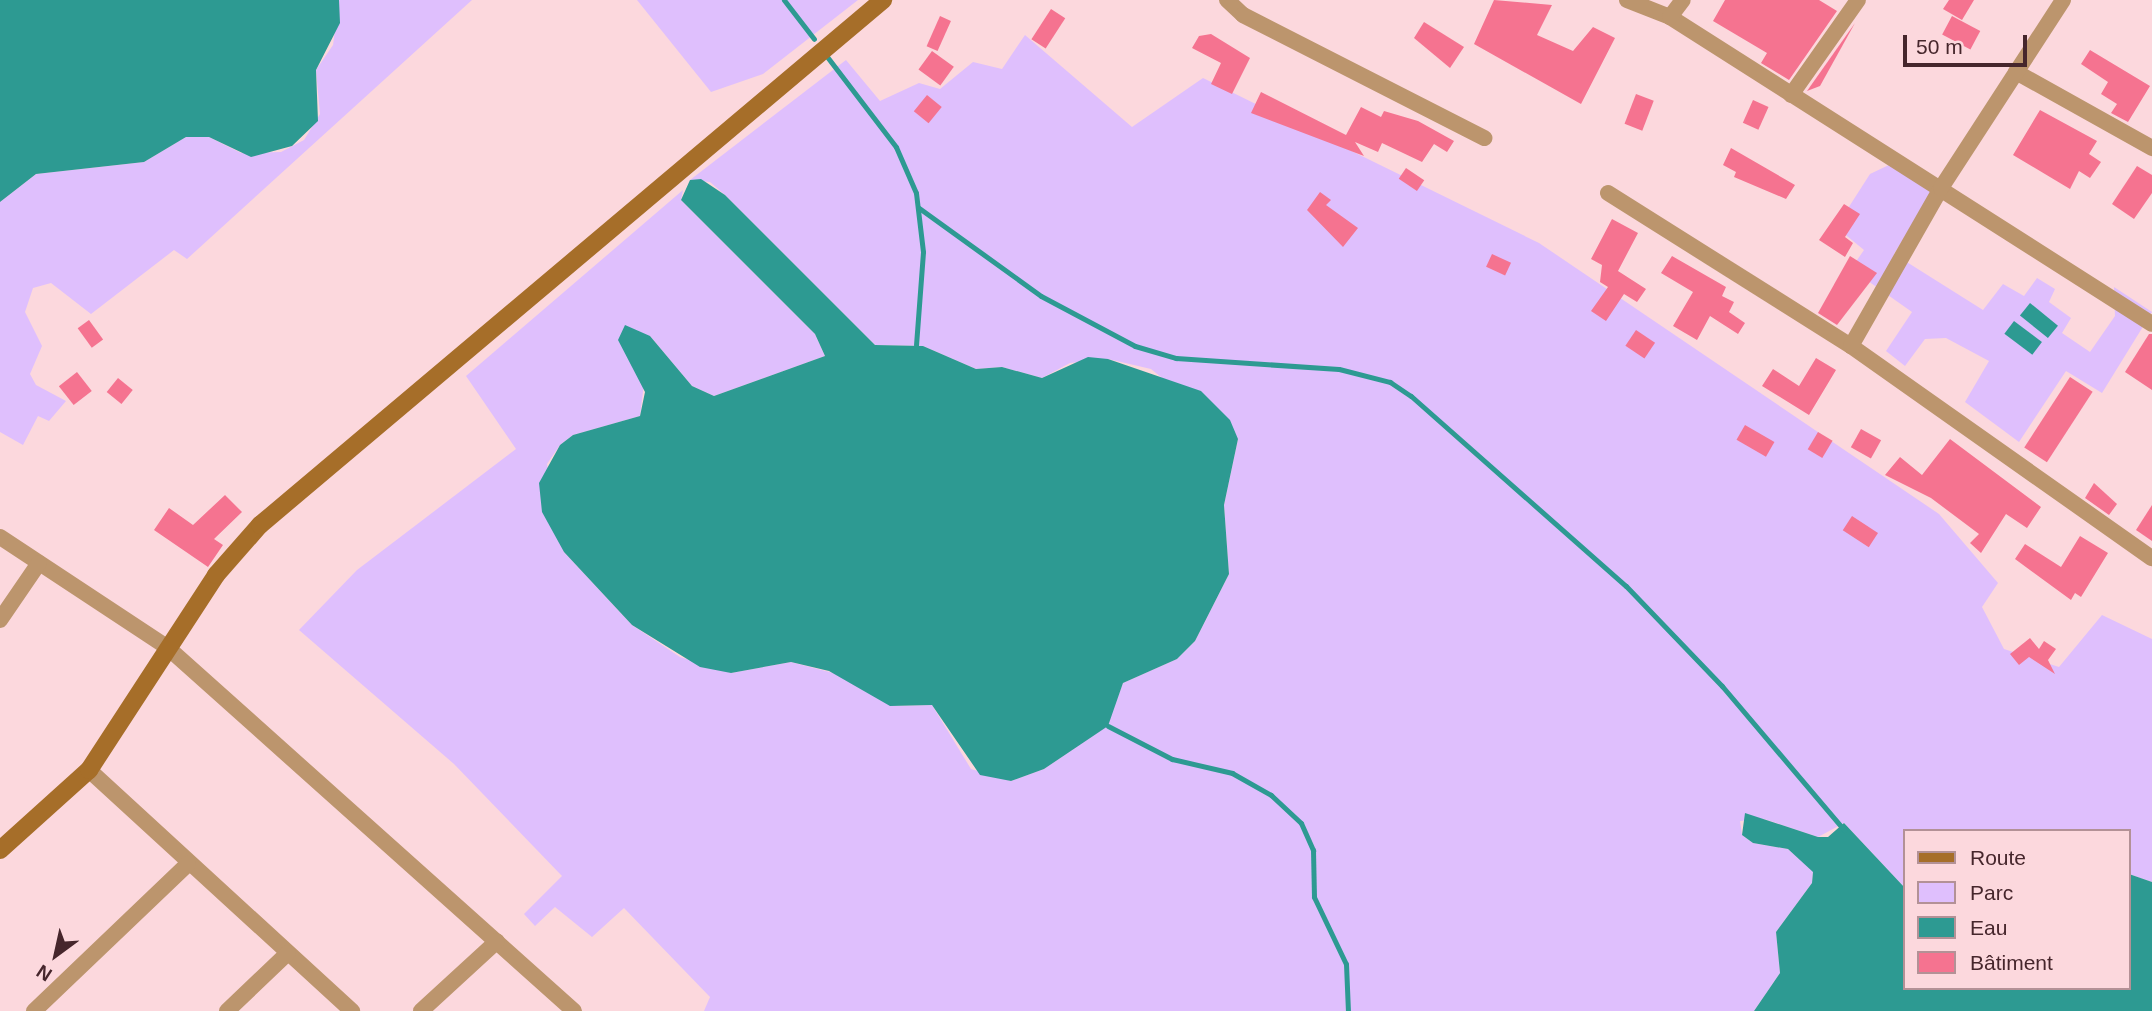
<!DOCTYPE html>
<meta charset="utf-8">
<style>
body{margin:0}
#map{position:relative;width:2152px;height:1011px;overflow:hidden;background:#fcd8dd;font-family:Helvetica,sans-serif}
div>[style]{position:absolute}
.green>*{inset:0;background:#dfbffd}
.water>*{inset:0;background:#2d9a92;transform-origin:0 0}
.stream>*{height:5px;margin:-2.5px;padding:0 2.5px;transform-origin:2.5px;border-radius:2.5px;background:#2d9a92}
.building>*{inset:0;background:#f57390;transform-origin:0 0}
.street>*{height:16px;margin:-8px;padding:0 8px;transform-origin:8px;border-radius:8px;background:#bc956d}
.secondary>*{height:18px;margin:-9px;padding:0 9px;transform-origin:9px;border-radius:9px;background:#a66e29}
span{translate:-50% -50%;white-space:nowrap;text-align:center;line-height:1.15;-webkit-text-stroke:6px #fcd8dd;paint-order:stroke}
.legend{position:absolute;left:1903px;top:829px;width:228px;height:161px;box-sizing:border-box;background:#fcd8dd;border:2px solid #b39196;margin:0;padding:9px 12px;list-style:none;font-size:21px;color:#46262c}
.legend li{display:flex;align-items:center;gap:14px;height:35px}
.legend b{width:35px;border:2px solid #b39196}
.north{position:absolute;left:21px;top:920px;width:70px;height:70px;-webkit-text-stroke:5px #fcd8dd;paint-order:stroke;rotate:213deg;font-size:19px;font-weight:700;line-height:28px;text-align:center;color:#46262c}
.north::after{content:'';display:block;margin:auto;width:24px;height:32px;background:#46262c;clip-path:polygon(50% 0,100% 100%,50% 72%,0 100%)}
.scale{position:absolute;left:1903px;top:35px;width:124px;height:32px;box-sizing:border-box;border:4px solid #46262c;border-top:0;padding-left:9px;font-size:21px;line-height:24px;white-space:nowrap;color:#46262c;-webkit-text-stroke:5px #fcd8dd;paint-order:stroke}
</style>
<div id="map">
<div class="green">
<i style="clip-path:polygon(339px 0,472px 0,187px 259px,174px 250px,91px 314px,51px 283px,33px 288px,25px 312px,42px 346px,30px 374px,36px 385px,66px 401px,49px 421px,38px 416px,23px 445px,0 432px,0 202px,36px 174px,144px 162px,186px 137px,209px 137px,241px 153px,281px 152px,304px 140px,320px 114px,316px 70px,333px 45px)"></i>
<i style="clip-path:polygon(637px 0,858px 0,763px 74px,711px 92px)"></i>
<i style="clip-path:polygon(1025px 35px,1132px 127px,1203px 78px,1539px 243px,1939px 514px,1998px 583px,1982px 607px,2004px 649px,2059px 667px,2102px 615px,2152px 639px,2152px 882px,2129px 874px,2129px 831px,1905px 831px,1905px 888px,1844px 823px,1818px 837px,1764px 819px,1740px 821px,1742px 835px,1753px 843px,1788px 849px,1813px 871px,1812px 883px,1776px 932px,1780px 973px,1754px 1011px,704px 1011px,710px 997px,624px 908px,592px 937px,555px 907px,535px 926px,524px 914px,562px 876px,454px 764px,299px 630px,357px 570px,516px 449px,466px 376px,683px 190px,681px 200px,815px 334px,825px 356px,714px 396px,692px 386px,650px 336px,640px 416px,573px 435px,560px 445px,547px 464px,564px 552px,632px 625px,680px 657px,731px 673px,791px 662px,841px 675px,897px 706px,932px 705px,971px 769px,1011px 781px,1044px 769px,1107px 726px,1123px 683px,1177px 659px,1195px 641px,1229px 574px,1224px 505px,1238px 439px,1151px 369px,1108px 359px,1070px 363px,1042px 378px,1002px 367px,976px 369px,923px 346px,875px 345px,725px 195px,710px 182px,690px 180px,846px 60px,880px 101px,919px 83px,940px 89px,973px 62px,1002px 69px)"></i>
<i style="clip-path:polygon(1891px 164px,1934px 190px,1894px 254px,1983px 310px,2003px 284px,2024px 296px,2037px 278px,2055px 289px,2049px 302px,2071px 318px,2062px 333px,2090px 352px,2115px 316px,2114px 287px,2152px 312px,2102px 393px,2066px 371px,2019px 442px,1965px 402px,1989px 361px,1946px 338px,1925px 339px,1905px 366px,1886px 351px,1912px 312px,1851px 269px,1864px 250px,1836px 227px,1870px 174px)"></i>
</div>
<div class="water">
<i style="clip-path:polygon(0 0,339px 0,340px 23px,316px 70px,318px 121px,292px 146px,251px 157px,209px 137px,186px 137px,144px 162px,36px 174px,0 202px)"></i>
<i style="clip-path:polygon(701px 179px,725px 195px,875px 345px,923px 346px,976px 369px,1002px 367px,1042px 378px,1088px 357px,1108px 359px,1201px 391px,1230px 420px,1238px 439px,1224px 505px,1229px 574px,1195px 641px,1177px 659px,1123px 683px,1108px 726px,1044px 769px,1011px 781px,980px 775px,932px 705px,890px 706px,829px 671px,791px 662px,731px 673px,700px 667px,632px 625px,564px 552px,542px 512px,539px 483px,560px 445px,573px 435px,640px 416px,645px 392px,618px 340px,625px 325px,650px 336px,692px 386px,714px 396px,825px 356px,815px 334px,681px 200px,690px 180px)"></i>
<i style="left:2030px;top:303px;width:36px;height:16px;rotate:39deg"></i>
<i style="left:2014px;top:321px;width:35px;height:16px;rotate:37deg"></i>
<i style="clip-path:polygon(1745px 813px,1818px 837px,1828px 837px,1844px 823px,1905px 888px,1905px 988px,2129px 988px,2129px 874px,2152px 882px,2152px 1011px,1754px 1011px,1780px 973px,1776px 932px,1812px 883px,1813px 872px,1788px 849px,1753px 843px,1742px 835px)"></i>
</div>
<div class="stream">
<i style="left:784px;top:0;width:49px;rotate:52.4deg"></i>
<i style="left:825px;top:54px;width:117px;rotate:52.6deg"></i>
<i style="left:896px;top:147px;width:50px;rotate:66.5deg"></i>
<i style="left:916px;top:193px;width:59px;rotate:83.2deg"></i>
<i style="left:923px;top:252px;width:93px;rotate:94.3deg"></i>
<i style="left:919px;top:208px;width:150px;rotate:35.8deg"></i>
<i style="left:1041px;top:296px;width:106px;rotate:28deg"></i>
<i style="left:1135px;top:346px;width:43px;rotate:16.3deg"></i>
<i style="left:1176px;top:358px;width:163px;rotate:3.9deg"></i>
<i style="left:1339px;top:369px;width:53px;rotate:14.3deg"></i>
<i style="left:1390px;top:382px;width:25px;rotate:34deg"></i>
<i style="left:1411px;top:396px;width:287px;rotate:41.5deg"></i>
<i style="left:1626px;top:586px;width:139px;rotate:46.2deg"></i>
<i style="left:1722px;top:686px;width:189px;rotate:49.7deg"></i>
<i style="left:1108px;top:726px;width:72px;rotate:27.3deg"></i>
<i style="left:1172px;top:759px;width:62px;rotate:13.1deg"></i>
<i style="left:1232px;top:773px;width:45px;rotate:29.4deg"></i>
<i style="left:1271px;top:795px;width:41px;rotate:43deg"></i>
<i style="left:1301px;top:823px;width:30px;rotate:66deg"></i>
<i style="left:1313px;top:850px;width:47px;rotate:88.8deg"></i>
<i style="left:1314px;top:897px;width:74px;rotate:64.5deg"></i>
<i style="left:1346px;top:964px;width:47px;rotate:87.6deg"></i>
</div>
<div class="building">
<i style="clip-path:polygon(1494px 0,1552px 5px,1537px 35px,1573px 51px,1593px 27px,1615px 38px,1581px 104px,1474px 44px)"></i>
<i style="clip-path:polygon(1725px 0,1819px 0,1837px 11px,1789px 80px,1761px 63px,1767px 53px,1713px 21px)"></i>
<i style="clip-path:polygon(1949px 0,1974px 0,1962px 20px,1943px 9px)"></i>
<i style="left:1051px;top:9px;width:17px;height:36px;rotate:33deg"></i>
<i style="left:940px;top:16px;width:12px;height:33px;rotate:24deg"></i>
<i style="left:1952px;top:16px;width:32px;height:21px;rotate:28deg"></i>
<i style="clip-path:polygon(1424px 22px,1464px 47px,1450px 68px,1414px 38px)"></i>
<i style="clip-path:polygon(1855px 23px,1820px 86px,1807px 91px)"></i>
<i style="clip-path:polygon(1211px 34px,1250px 58px,1232px 94px,1211px 84px,1221px 63px,1192px 48px,1199px 36px)"></i>
<i style="clip-path:polygon(2090px 50px,2150px 86px,2128px 122px,2111px 113px,2117px 104px,2101px 94px,2108px 82px,2081px 64px)"></i>
<i style="left:932px;top:51px;width:27px;height:23px;rotate:36deg"></i>
<i style="clip-path:polygon(1261px 92px,1346px 135px,1361px 107px,1381px 117px,1384px 111px,1418px 121px,1454px 141px,1447px 152px,1434px 144px,1422px 162px,1382px 143px,1378px 152px,1355px 142px,1364px 156px,1251px 113px)"></i>
<i style="left:1636px;top:94px;width:19px;height:32px;rotate:21deg"></i>
<i style="left:927px;top:95px;width:19px;height:21px;rotate:39deg"></i>
<i style="left:1753px;top:100px;width:17px;height:25px;rotate:24deg"></i>
<i style="clip-path:polygon(2040px 110px,2097px 141px,2089px 154px,2101px 162px,2090px 178px,2079px 171px,2070px 189px,2013px 155px)"></i>
<i style="clip-path:polygon(1731px 148px,1795px 185px,1786px 199px,1734px 177px,1736px 172px,1723px 165px)"></i>
<i style="clip-path:polygon(2137px 166px,2152px 175px,2152px 193px,2134px 219px,2112px 204px)"></i>
<i style="left:1406px;top:168px;width:22px;height:13px;rotate:34deg"></i>
<i style="clip-path:polygon(1320px 192px,1331px 200px,1326px 205px,1358px 228px,1343px 247px,1307px 210px)"></i>
<i style="clip-path:polygon(1844px 204px,1860px 214px,1845px 237px,1853px 243px,1845px 257px,1819px 240px)"></i>
<i style="clip-path:polygon(1612px 219px,1638px 233px,1618px 271px,1646px 289px,1637px 302px,1624px 294px,1606px 321px,1591px 311px,1608px 287px,1600px 282px,1602px 265px,1591px 259px)"></i>
<i style="left:1492px;top:254px;width:21px;height:14px;rotate:25deg"></i>
<i style="clip-path:polygon(1672px 256px,1726px 287px,1722px 296px,1734px 302px,1729px 312px,1745px 323px,1738px 334px,1710px 316px,1697px 340px,1673px 326px,1693px 292px,1661px 273px)"></i>
<i style="clip-path:polygon(1850px 256px,1877px 273px,1837px 325px,1818px 313px)"></i>
<i style="left:89px;top:320px;width:24px;height:14px;rotate:54deg"></i>
<i style="left:1636px;top:330px;width:23px;height:19px;rotate:34deg"></i>
<i style="clip-path:polygon(2149px 334px,2152px 334px,2152px 390px,2125px 372px)"></i>
<i style="clip-path:polygon(1816px 358px,1836px 370px,1809px 415px,1762px 386px,1773px 369px,1799px 386px)"></i>
<i style="left:77px;top:372px;width:24px;height:23px;rotate:52deg"></i>
<i style="left:2070px;top:377px;width:27px;height:84px;rotate:33deg"></i>
<i style="left:118px;top:378px;width:19px;height:18px;rotate:39deg"></i>
<i style="left:1745px;top:425px;width:34px;height:17px;rotate:30deg"></i>
<i style="left:1861px;top:429px;width:23px;height:21px;rotate:29deg"></i>
<i style="left:1818px;top:432px;width:17px;height:20px;rotate:31deg"></i>
<i style="clip-path:polygon(1950px 439px,2041px 507px,2027px 528px,2006px 514px,1981px 553px,1970px 543px,1979px 534px,1931px 498px,1885px 475px,1900px 457px,1922px 475px)"></i>
<i style="clip-path:polygon(2094px 483px,2117px 504px,2109px 515px,2085px 498px)"></i>
<i style="clip-path:polygon(225px 495px,242px 512px,214px 539px,223px 545px,208px 567px,154px 530px,169px 508px,193px 525px)"></i>
<i style="clip-path:polygon(2152px 505px,2152px 541px,2136px 530px)"></i>
<i style="left:1852px;top:516px;width:31px;height:17px;rotate:33deg"></i>
<i style="clip-path:polygon(2080px 536px,2108px 553px,2081px 597px,2075px 593px,2071px 600px,2015px 559px,2025px 544px,2061px 567px)"></i>
<i style="clip-path:polygon(2030px 638px,2039px 649px,2044px 641px,2056px 649px,2048px 660px,2055px 674px,2029px 657px,2019px 665px,2010px 654px)"></i>
</div>
<div class="street">
<i style="left:1227px;top:0;width:22px;rotate:43deg"></i>
<i style="left:1243px;top:15px;width:271px;rotate:27deg"></i>
<i style="left:1627px;top:0;width:46px;rotate:21.6deg"></i>
<i style="left:1670px;top:17px;width:571px;rotate:32.49deg"></i>
<i style="left:1670px;top:17px;width:21px;rotate:-53deg"></i>
<i style="left:2016px;top:72px;width:156px;rotate:29.2deg"></i>
<i style="left:1791px;top:95px;width:116px;rotate:-54.8deg"></i>
<i style="left:1608px;top:193px;width:287px;rotate:32.2deg"></i>
<i style="left:1851px;top:346px;width:368px;rotate:35.2deg"></i>
<i style="left:1851px;top:346px;width:182px;rotate:-60.3deg"></i>
<i style="left:1941px;top:188px;width:224px;rotate:-57deg"></i>
<i style="left:0;top:537px;width:200px;rotate:33.4deg"></i>
<i style="left:167px;top:647px;width:546px;rotate:41.81deg"></i>
<i style="left:0;top:620px;width:69px;rotate:-55.6deg"></i>
<i style="left:89px;top:770px;width:357px;rotate:42.5deg"></i>
<i style="left:34px;top:1011px;width:213px;rotate:-43.7deg"></i>
<i style="left:227px;top:1011px;width:84px;rotate:-43.6deg"></i>
<i style="left:421px;top:1011px;width:103px;rotate:-42.6deg"></i>
</div>
<div class="secondary">
<i style="left:0;top:850px;width:120px;rotate:-42deg"></i>
<i style="left:89px;top:770px;width:233px;rotate:-56.9deg"></i>
<i style="left:216px;top:575px;width:67px;rotate:-48.7deg"></i>
<i style="left:260px;top:525px;width:815px;rotate:-40.12deg"></i>
</div>
<ul class="legend">
<li><b style="height:9px;background:#a66e29"></b>Route</li>
<li><b style="height:19px;background:#dfbffd"></b>Parc</li>
<li><b style="height:19px;background:#2d9a92"></b>Eau</li>
<li><b style="height:19px;background:#f57390"></b>Bâtiment</li>
</ul>
<div class="north">N</div>
<div class="scale">50 m</div>
</div>
